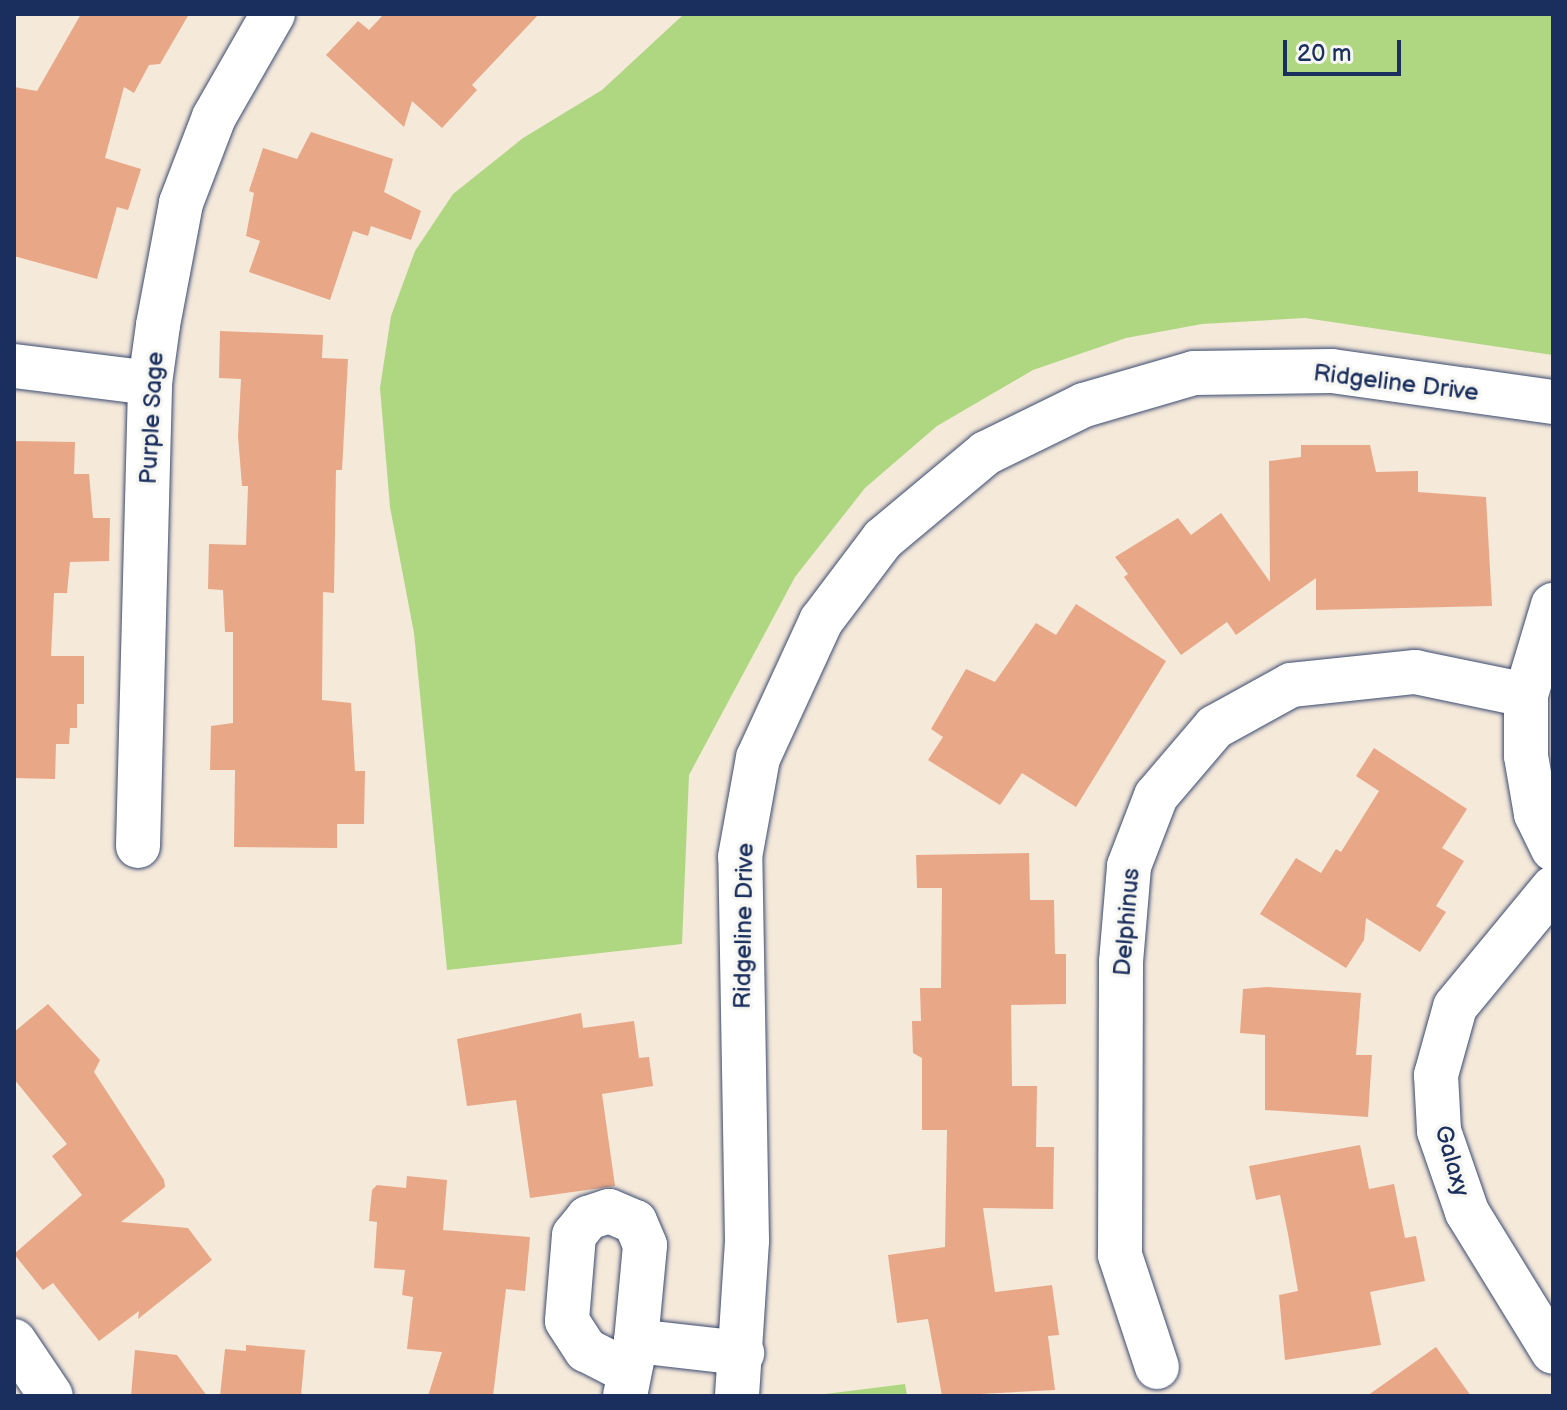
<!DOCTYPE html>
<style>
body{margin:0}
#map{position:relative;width:1567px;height:1410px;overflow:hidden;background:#f5e9da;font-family:"Balsamiq Sans",sans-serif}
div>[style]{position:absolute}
.green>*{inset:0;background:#afd781}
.building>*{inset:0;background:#e8a787}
.roads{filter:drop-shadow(0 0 2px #3c4b71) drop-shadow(0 0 2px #3c4b71)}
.minor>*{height:44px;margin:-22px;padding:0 22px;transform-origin:22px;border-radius:22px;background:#fff}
span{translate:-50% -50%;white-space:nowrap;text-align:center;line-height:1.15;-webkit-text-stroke:7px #f6f6f2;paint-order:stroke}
.street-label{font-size:24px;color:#1b2f5e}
.frame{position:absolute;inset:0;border:16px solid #1b2f5e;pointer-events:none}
.scale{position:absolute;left:1283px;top:40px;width:118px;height:36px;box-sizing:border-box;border:4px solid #1b2f5e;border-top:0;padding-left:10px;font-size:24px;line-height:28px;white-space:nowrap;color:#1b2f5e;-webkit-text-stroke:6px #f6f6f2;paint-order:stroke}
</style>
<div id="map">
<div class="green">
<i style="clip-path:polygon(684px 14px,1553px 14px,1553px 355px,1305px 318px,1202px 324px,1126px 338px,1033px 370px,937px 426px,865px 488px,795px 577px,689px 775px,682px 944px,447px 970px,414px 633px,390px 507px,380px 388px,391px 316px,415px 251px,453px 194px,523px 138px,602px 90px)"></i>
<i style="clip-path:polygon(905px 1384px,907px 1396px,809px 1396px)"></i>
</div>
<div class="building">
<i style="clip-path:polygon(81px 14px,189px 14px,160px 64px,149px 65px,134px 93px,124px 87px,105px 158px,141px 169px,128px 210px,117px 207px,97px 279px,14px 256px,14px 87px,37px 91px)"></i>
<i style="clip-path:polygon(384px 14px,539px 14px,472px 85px,477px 90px,442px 128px,412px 101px,404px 127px,326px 55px,358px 21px,369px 30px)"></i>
<i style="clip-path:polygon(311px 132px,393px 159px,384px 192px,421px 211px,411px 240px,371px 226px,368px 236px,353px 231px,330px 300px,249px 272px,260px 241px,246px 236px,254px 193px,249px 191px,263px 148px,297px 159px)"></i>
<i style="clip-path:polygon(220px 331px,323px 335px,322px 358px,348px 359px,342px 470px,336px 470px,334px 593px,323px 592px,322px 700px,351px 703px,355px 771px,365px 771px,364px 824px,337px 824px,337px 848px,234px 847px,235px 770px,210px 770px,211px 726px,233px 723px,233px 632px,225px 632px,223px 590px,208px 589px,209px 544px,246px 545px,248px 486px,242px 486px,238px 436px,241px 379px,219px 378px)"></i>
<i style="clip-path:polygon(14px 441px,75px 442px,74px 474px,89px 474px,93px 518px,110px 518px,109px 561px,70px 562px,67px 593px,54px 593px,51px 656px,84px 656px,84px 704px,77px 704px,77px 728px,70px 728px,69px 744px,56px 744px,55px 779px,14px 778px)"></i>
<i style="clip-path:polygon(1301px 445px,1370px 445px,1376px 472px,1418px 471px,1418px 492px,1486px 497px,1492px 606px,1316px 610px,1316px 578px,1236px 635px,1227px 622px,1181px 655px,1124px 577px,1128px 574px,1115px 557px,1178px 518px,1191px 535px,1221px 513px,1270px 582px,1269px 461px,1301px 457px)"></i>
<i style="clip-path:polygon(1076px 604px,1166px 661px,1076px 807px,1022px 773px,1000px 805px,928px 760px,943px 737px,931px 729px,966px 669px,995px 682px,1036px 623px,1056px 635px)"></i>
<i style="clip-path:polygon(1374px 748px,1467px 809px,1442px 848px,1464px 861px,1436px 906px,1446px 912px,1420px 952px,1366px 918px,1364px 940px,1346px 968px,1260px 914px,1296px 858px,1321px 873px,1336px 849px,1341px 852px,1379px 791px,1356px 776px)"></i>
<i style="clip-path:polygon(1029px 853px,1030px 900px,1054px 900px,1055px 954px,1066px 954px,1066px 1004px,1011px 1005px,1012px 1086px,1037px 1086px,1036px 1147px,1054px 1147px,1053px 1209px,983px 1208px,995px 1292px,1052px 1285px,1059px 1335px,1048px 1336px,1055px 1390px,942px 1396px,928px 1319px,897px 1323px,888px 1255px,945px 1247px,947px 1130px,922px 1130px,922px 1058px,913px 1053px,912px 1021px,921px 1021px,920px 988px,941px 988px,942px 888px,917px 888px,916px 855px)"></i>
<i style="clip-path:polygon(1267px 987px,1361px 993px,1356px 1055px,1372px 1055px,1368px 1117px,1265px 1110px,1265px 1035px,1240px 1033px,1243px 989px)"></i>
<i style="clip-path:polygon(48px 1004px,100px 1060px,94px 1072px,164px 1180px,165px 1187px,121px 1222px,188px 1228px,212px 1260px,138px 1319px,139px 1311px,99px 1341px,53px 1283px,43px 1290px,14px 1254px,82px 1195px,52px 1156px,67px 1144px,14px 1079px,14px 1032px)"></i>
<i style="clip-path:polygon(581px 1013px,583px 1028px,634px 1021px,639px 1058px,649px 1057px,653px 1086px,602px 1094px,615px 1186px,530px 1198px,516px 1100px,467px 1106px,457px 1039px)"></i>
<i style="clip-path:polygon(1360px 1145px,1369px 1189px,1394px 1184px,1405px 1238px,1416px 1236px,1425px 1281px,1370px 1292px,1381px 1345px,1285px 1360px,1279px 1295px,1298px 1291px,1288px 1234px,1280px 1195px,1256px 1200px,1249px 1166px)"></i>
<i style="clip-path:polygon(407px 1176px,447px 1180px,443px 1230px,530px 1237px,525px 1291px,506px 1289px,493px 1396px,428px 1396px,442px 1352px,407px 1349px,413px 1297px,402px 1295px,405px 1270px,374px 1268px,377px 1222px,369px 1221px,372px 1190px,377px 1185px,406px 1188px)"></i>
<i style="clip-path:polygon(246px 1345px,305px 1350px,301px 1396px,220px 1396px,225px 1349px,246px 1351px)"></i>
<i style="clip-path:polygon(1436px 1347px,1471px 1396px,1367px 1396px)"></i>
<i style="clip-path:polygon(135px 1350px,177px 1355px,207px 1396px,131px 1396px)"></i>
</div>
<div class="roads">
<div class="minor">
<i style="left:14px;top:366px;width:137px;rotate:7.1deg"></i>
<i style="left:1553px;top:605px;width:94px;rotate:106.7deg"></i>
<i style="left:1526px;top:695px;width:61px;rotate:90deg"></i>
<i style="left:1526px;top:756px;width:59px;rotate:80.2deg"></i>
<i style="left:1536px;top:814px;width:39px;rotate:64deg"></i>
<i style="left:138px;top:846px;width:463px;rotate:-88.5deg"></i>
<i style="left:150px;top:383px;width:59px;rotate:-82.1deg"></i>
<i style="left:158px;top:325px;width:124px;rotate:-79.3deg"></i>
<i style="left:181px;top:203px;width:92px;rotate:-69deg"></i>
<i style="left:214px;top:117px;width:119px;rotate:-60.2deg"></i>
<i style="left:1553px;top:888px;width:154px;rotate:129.5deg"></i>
<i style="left:1455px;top:1007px;width:71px;rotate:105.6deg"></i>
<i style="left:1436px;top:1075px;width:56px;rotate:86.9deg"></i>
<i style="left:1439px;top:1131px;width:86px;rotate:70.9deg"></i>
<i style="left:1467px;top:1212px;width:164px;rotate:58.4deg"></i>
<i style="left:14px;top:1341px;width:66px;rotate:56.1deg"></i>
<i style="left:636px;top:1341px;width:107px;rotate:6.5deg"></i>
<i style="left:1157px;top:1367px;width:118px;rotate:-108.3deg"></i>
<i style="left:1120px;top:1255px;width:293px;rotate:-89.8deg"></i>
<i style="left:1121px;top:962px;width:96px;rotate:-85.2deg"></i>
<i style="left:1129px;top:866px;width:75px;rotate:-68.9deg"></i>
<i style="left:1156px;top:796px;width:91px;rotate:-49.5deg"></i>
<i style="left:1215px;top:727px;width:87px;rotate:-28.9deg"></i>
<i style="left:1291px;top:685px;width:125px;rotate:-6deg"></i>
<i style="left:1415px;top:672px;width:113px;rotate:11.7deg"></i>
<i style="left:625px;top:1396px;width:56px;rotate:-78.7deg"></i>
<i style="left:636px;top:1341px;width:96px;rotate:-84.6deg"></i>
<i style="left:645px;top:1245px;width:25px;rotate:-113deg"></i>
<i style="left:635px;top:1222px;width:28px;rotate:-157deg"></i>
<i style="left:609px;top:1211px;width:22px;rotate:162deg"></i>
<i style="left:588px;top:1218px;width:22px;rotate:129deg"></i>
<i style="left:574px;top:1235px;width:86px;rotate:94.7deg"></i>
<i style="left:567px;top:1321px;width:35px;rotate:57deg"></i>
<i style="left:586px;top:1350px;width:46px;rotate:27.1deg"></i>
<i style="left:737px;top:1396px;width:156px;rotate:-86.3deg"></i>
<i style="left:747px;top:1240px;width:383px;rotate:-91deg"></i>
<i style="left:740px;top:857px;width:101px;rotate:-79.7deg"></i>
<i style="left:758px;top:758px;width:151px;rotate:-65.3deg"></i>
<i style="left:821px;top:621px;width:103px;rotate:-52.9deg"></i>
<i style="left:883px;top:539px;width:134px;rotate:-39.9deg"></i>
<i style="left:986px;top:453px;width:109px;rotate:-26.1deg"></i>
<i style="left:1084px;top:405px;width:115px;rotate:-16.2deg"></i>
<i style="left:1194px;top:373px;width:138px;rotate:-0.8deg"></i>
<i style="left:1332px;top:371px;width:223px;rotate:8deg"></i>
</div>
</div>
<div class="street-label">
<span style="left:1396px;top:383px;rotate:7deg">Ridgeline Drive</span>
<span style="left:152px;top:418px;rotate:-87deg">Purple Sage</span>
<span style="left:1127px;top:922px;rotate:-85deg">Delphinus</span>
<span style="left:744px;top:926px;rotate:-89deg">Ridgeline Drive</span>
<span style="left:1452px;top:1161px;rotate:74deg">Galaxy</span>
</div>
<div class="frame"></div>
<div class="scale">20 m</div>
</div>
